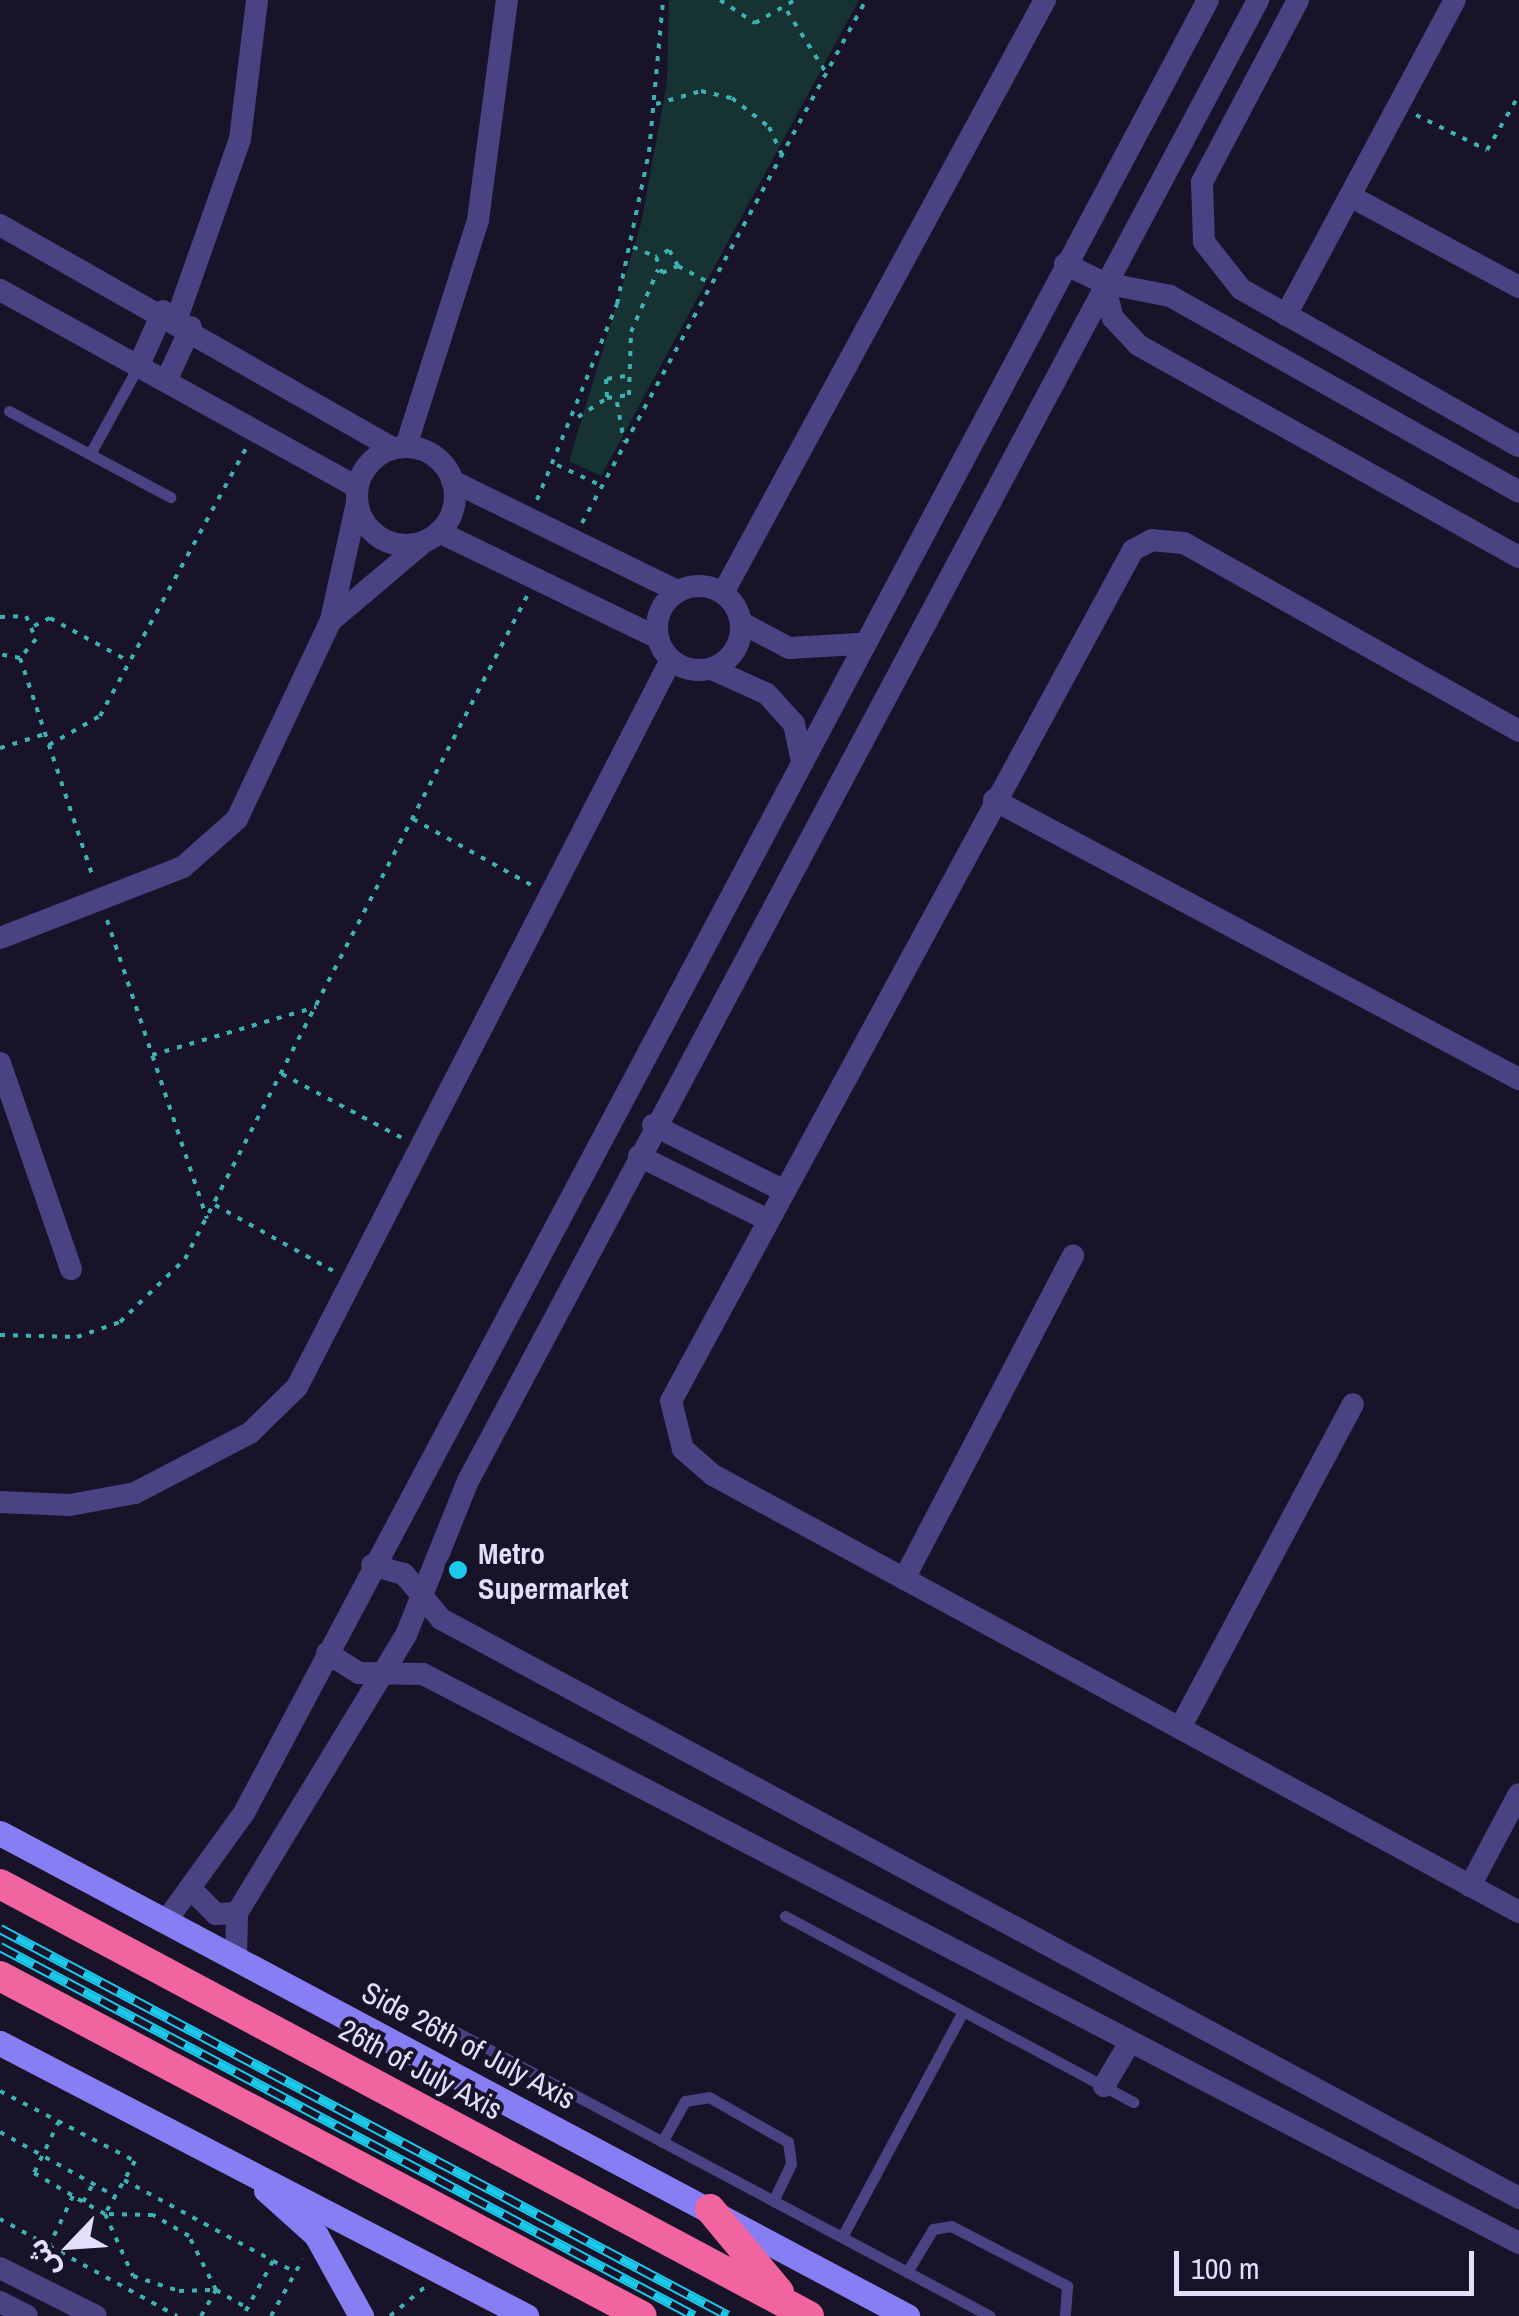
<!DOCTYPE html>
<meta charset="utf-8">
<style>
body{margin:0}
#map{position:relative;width:1519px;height:2316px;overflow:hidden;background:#181329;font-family:"Archivo Narrow","Noto Sans Arabic",sans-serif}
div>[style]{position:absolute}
.green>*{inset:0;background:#173233}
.path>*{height:4px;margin-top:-2px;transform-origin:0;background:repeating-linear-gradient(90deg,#3cb2b3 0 5px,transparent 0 13px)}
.lane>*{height:11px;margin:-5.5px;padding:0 5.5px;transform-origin:5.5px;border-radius:5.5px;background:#494384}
.street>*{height:22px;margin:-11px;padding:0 11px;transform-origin:11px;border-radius:11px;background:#494384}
.street>.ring{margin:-11px;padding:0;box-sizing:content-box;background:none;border:22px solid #494384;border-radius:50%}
.secondary>*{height:25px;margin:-12.5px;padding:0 12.5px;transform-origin:12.5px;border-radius:12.5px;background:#887ef4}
.highway>*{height:30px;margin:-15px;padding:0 15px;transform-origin:15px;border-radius:15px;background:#f1649f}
.rail>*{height:10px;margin-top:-5px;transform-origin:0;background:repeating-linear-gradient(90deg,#181329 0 19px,#1bc9eb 0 38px);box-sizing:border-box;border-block:2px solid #1bc9eb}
.dots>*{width:28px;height:28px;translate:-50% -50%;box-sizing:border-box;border:5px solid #181329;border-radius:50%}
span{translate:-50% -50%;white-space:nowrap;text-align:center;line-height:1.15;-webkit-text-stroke:8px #181329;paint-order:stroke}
.poi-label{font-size:30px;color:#e4defc;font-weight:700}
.left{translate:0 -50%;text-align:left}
.street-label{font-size:30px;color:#e4defc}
.north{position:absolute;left:20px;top:2196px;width:100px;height:100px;-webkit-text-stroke:8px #181329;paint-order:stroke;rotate:245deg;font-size:28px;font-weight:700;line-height:40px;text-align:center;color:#e4defc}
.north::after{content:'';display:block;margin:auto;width:35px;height:45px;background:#e4defc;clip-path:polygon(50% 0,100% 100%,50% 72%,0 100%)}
.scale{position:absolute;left:1174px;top:2251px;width:300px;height:45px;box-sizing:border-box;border:5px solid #e4defc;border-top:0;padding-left:12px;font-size:30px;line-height:35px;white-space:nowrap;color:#e4defc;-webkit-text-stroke:8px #181329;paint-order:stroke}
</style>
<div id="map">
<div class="green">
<i style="clip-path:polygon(669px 0,859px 0,601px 476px,569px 461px,641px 224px,667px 82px)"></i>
</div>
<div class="path">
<i style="left:720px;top:0;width:42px;rotate:33.3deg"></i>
<i style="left:755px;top:23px;width:46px;rotate:-29.9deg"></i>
<i style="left:787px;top:11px;width:75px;rotate:57.6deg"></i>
<i style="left:656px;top:104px;width:47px;rotate:-16.1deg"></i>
<i style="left:701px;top:91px;width:32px;rotate:13deg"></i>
<i style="left:732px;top:98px;width:47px;rotate:38.1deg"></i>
<i style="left:769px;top:127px;width:31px;rotate:65deg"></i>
<i style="left:1416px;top:115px;width:79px;rotate:26.2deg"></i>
<i style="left:1487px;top:150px;width:64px;rotate:-59.8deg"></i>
<i style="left:633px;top:247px;width:25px;rotate:23deg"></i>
<i style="left:678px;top:266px;width:18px;rotate:-119deg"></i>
<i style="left:669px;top:250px;width:15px;rotate:152deg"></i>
<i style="left:656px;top:257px;width:17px;rotate:69deg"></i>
<i style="left:662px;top:273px;width:17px;rotate:-24deg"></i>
<i style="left:678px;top:266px;width:36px;rotate:28deg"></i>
<i style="left:625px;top:376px;width:19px;rotate:171deg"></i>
<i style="left:606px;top:379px;width:19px;rotate:87deg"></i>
<i style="left:607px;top:398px;width:22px;rotate:-8deg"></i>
<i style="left:629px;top:395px;width:63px;rotate:-88.2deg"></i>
<i style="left:631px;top:332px;width:68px;rotate:-66.5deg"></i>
<i style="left:617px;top:402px;width:40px;rotate:80deg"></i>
<i style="left:578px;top:417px;width:35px;rotate:-33deg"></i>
<i style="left:557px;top:465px;width:50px;rotate:25deg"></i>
<i style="left:537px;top:500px;width:212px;rotate:-67.8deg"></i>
<i style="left:617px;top:304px;width:155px;rotate:-78.1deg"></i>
<i style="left:649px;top:152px;width:153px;rotate:-84.7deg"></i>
<i style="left:582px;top:523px;width:595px;rotate:-61.5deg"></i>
<i style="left:0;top:617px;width:26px;rotate:-2deg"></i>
<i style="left:26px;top:616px;width:25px;rotate:67deg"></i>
<i style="left:36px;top:639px;width:25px;rotate:130deg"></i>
<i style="left:20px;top:658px;width:20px;rotate:-169deg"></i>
<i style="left:34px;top:626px;width:18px;rotate:-27deg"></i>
<i style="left:50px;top:618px;width:91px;rotate:28.8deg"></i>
<i style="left:20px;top:658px;width:232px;rotate:71.6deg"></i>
<i style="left:49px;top:745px;width:59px;rotate:-29.6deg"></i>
<i style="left:100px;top:716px;width:305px;rotate:-61.4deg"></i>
<i style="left:0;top:748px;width:47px;rotate:-17.3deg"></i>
<i style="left:413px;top:819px;width:135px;rotate:29.2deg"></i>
<i style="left:107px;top:920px;width:315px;rotate:71.5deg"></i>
<i style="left:152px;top:1055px;width:171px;rotate:-16.3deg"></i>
<i style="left:282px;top:1074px;width:136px;rotate:28.1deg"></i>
<i style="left:215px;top:1205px;width:135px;rotate:29.2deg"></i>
<i style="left:0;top:1335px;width:77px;rotate:1.5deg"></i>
<i style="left:77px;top:1337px;width:46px;rotate:-19.2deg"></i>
<i style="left:120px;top:1322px;width:91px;rotate:-44.1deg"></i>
<i style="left:185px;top:1259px;width:746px;rotate:-62.71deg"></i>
<i style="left:0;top:2091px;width:152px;rotate:27.4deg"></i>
<i style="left:135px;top:2161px;width:61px;rotate:119.5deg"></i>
<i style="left:105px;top:2214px;width:37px;rotate:-151deg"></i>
<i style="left:73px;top:2196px;width:55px;rotate:115.6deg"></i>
<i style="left:49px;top:2246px;width:56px;rotate:-151.1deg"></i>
<i style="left:59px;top:2121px;width:58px;rotate:115.7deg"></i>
<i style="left:34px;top:2173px;width:45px;rotate:30.5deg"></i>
<i style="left:0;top:2132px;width:132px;rotate:29.1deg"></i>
<i style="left:124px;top:2180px;width:170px;rotate:28.5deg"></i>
<i style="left:273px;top:2261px;width:63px;rotate:118.6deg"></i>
<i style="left:83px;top:2202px;width:21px;rotate:-61deg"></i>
<i style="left:49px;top:2246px;width:146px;rotate:28.7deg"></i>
<i style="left:273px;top:2261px;width:25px;rotate:26deg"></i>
<i style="left:201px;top:2316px;width:30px;rotate:-60deg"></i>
<i style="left:216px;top:2290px;width:60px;rotate:-116.6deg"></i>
<i style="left:189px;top:2236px;width:42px;rotate:-149.7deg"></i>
<i style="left:153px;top:2215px;width:48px;rotate:-178.8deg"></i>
<i style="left:105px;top:2214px;width:68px;rotate:65.7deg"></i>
<i style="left:133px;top:2276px;width:48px;rotate:18.1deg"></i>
<i style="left:179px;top:2291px;width:37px;rotate:-2deg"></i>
<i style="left:216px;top:2290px;width:36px;rotate:30deg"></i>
<i style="left:271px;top:2316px;width:65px;rotate:-60.7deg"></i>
<i style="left:390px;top:2316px;width:45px;rotate:-39.6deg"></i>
</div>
<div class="lane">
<i style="left:9px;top:411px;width:183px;rotate:28.1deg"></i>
<i style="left:90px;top:454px;width:102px;rotate:-61.2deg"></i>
<i style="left:785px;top:1916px;width:395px;rotate:28.1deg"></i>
<i style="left:430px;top:2018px;width:634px;rotate:28.02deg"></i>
<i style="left:662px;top:2142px;width:47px;rotate:-60.7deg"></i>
<i style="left:685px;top:2101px;width:24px;rotate:-9deg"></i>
<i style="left:709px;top:2097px;width:91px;rotate:29.7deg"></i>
<i style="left:788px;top:2142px;width:22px;rotate:82deg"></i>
<i style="left:791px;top:2164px;width:41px;rotate:115.9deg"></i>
<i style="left:842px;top:2237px;width:256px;rotate:-61.8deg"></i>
<i style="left:907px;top:2272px;width:50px;rotate:-58.8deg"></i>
<i style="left:933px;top:2229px;width:18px;rotate:-9deg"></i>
<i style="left:951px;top:2226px;width:131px;rotate:27.3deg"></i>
<i style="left:1067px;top:2286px;width:30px;rotate:94deg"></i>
</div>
<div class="street">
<i style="left:1298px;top:0;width:206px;rotate:117.8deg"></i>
<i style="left:1202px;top:182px;width:60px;rotate:88.1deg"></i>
<i style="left:1204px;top:242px;width:60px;rotate:51.8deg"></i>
<i style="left:1241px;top:289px;width:319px;rotate:29.5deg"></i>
<i style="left:1350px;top:196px;width:192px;rotate:28.3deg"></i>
<i style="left:0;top:225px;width:452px;rotate:29.6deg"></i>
<i style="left:1065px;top:264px;width:43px;rotate:26deg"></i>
<i style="left:1104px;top:283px;width:67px;rotate:11.1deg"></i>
<i style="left:1170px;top:296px;width:400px;rotate:29.3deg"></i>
<i style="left:1104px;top:283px;width:36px;rotate:76deg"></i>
<i style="left:1113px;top:318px;width:37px;rotate:47deg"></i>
<i style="left:1138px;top:345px;width:436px;rotate:29.1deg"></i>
<i style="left:0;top:290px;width:408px;rotate:28.9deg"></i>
<i style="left:1286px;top:315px;width:357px;rotate:-61.8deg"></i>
<i style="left:177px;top:318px;width:190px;rotate:-70.6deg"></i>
<i style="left:240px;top:139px;width:140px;rotate:-83deg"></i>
<i style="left:139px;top:365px;width:59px;rotate:-66deg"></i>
<i style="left:167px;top:379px;width:57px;rotate:-65.2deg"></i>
<i style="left:406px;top:446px;width:237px;rotate:-72.3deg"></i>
<i style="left:478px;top:220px;width:222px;rotate:-82.5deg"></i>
<i class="ring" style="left:357px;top:447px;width:76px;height:76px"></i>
<i style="left:452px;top:481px;width:251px;rotate:26deg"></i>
<i style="left:439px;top:532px;width:243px;rotate:25.8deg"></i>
<i class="ring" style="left:657px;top:586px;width:62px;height:62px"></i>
<i style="left:723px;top:593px;width:675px;rotate:-61.5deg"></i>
<i style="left:334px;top:618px;width:118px;rotate:-40.2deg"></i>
<i style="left:742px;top:623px;width:53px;rotate:28deg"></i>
<i style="left:789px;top:648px;width:70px;rotate:-3.3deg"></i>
<i style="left:712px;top:669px;width:60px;rotate:24.4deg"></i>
<i style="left:767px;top:694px;width:40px;rotate:48deg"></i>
<i style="left:794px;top:724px;width:35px;rotate:78deg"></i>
<i style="left:1519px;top:731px;width:384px;rotate:-150.7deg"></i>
<i style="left:1184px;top:543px;width:32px;rotate:-175deg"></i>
<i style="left:1152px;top:540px;width:21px;rotate:152deg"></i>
<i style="left:1133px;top:550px;width:968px;rotate:118.5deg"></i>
<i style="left:671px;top:1401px;width:49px;rotate:76deg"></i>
<i style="left:683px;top:1449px;width:40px;rotate:41deg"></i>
<i style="left:713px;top:1475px;width:917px;rotate:28.47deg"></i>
<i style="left:994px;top:800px;width:595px;rotate:27.99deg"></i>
<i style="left:0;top:938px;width:196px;rotate:-21.2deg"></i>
<i style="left:183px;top:867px;width:72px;rotate:-41.6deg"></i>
<i style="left:237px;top:819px;width:220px;rotate:-64.7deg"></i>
<i style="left:331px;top:620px;width:120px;rotate:-77.5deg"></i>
<i style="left:0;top:1063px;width:218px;rotate:71deg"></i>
<i style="left:653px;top:1125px;width:144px;rotate:26.7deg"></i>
<i style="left:639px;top:1156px;width:142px;rotate:26.4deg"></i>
<i style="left:0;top:1502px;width:70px;rotate:2.5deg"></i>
<i style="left:70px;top:1505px;width:66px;rotate:-10.5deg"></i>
<i style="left:135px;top:1493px;width:130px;rotate:-27.6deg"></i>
<i style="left:250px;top:1433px;width:66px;rotate:-44.4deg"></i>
<i style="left:297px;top:1387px;width:818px;rotate:-62.78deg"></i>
<i style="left:372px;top:1565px;width:33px;rotate:16deg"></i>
<i style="left:404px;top:1574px;width:58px;rotate:50.6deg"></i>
<i style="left:441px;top:1619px;width:1224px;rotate:28.24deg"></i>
<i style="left:904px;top:1579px;width:365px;rotate:-62.4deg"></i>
<i style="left:327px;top:1653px;width:38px;rotate:32deg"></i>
<i style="left:359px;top:1673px;width:64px;rotate:0.9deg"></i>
<i style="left:423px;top:1674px;width:1235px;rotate:27.44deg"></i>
<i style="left:1180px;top:1728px;width:367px;rotate:-61.9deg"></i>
<i style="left:1470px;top:1886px;width:104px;rotate:-62deg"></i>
<i style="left:194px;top:1892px;width:31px;rotate:45deg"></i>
<i style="left:216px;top:1914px;width:21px;rotate:-3deg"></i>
<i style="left:166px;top:1921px;width:133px;rotate:-54.2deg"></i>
<i style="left:244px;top:1813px;width:2053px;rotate:-62deg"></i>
<i style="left:236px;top:1958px;width:45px;rotate:-88.7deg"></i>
<i style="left:237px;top:1913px;width:325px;rotate:-58.7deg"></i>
<i style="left:406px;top:1635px;width:166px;rotate:-68.1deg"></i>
<i style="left:468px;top:1481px;width:1679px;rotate:-61.92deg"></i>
<i style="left:1104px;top:2086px;width:51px;rotate:-59.4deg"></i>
<i style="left:0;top:2268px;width:107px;rotate:26.6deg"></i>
<i style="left:0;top:2302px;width:30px;rotate:27deg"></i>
</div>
<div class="secondary">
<i style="left:0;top:1833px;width:1028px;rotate:28.04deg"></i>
<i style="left:0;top:2043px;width:593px;rotate:27.43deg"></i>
<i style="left:266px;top:2190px;width:67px;rotate:42deg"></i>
<i style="left:316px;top:2235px;width:93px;rotate:60.9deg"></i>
</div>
<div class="highway">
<i style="left:0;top:1884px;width:917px;rotate:28.1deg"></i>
<i style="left:0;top:1976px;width:726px;rotate:27.91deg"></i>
<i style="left:710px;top:2209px;width:108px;rotate:50.3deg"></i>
</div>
<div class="rail">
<i style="left:0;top:1929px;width:824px;rotate:27.99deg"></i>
<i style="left:0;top:1947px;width:786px;rotate:28deg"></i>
</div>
<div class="dots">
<i style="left:458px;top:1570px;background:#1bc9eb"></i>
</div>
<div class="poi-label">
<span class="left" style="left:478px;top:1570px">Metro<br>Supermarket</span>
</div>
<div class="street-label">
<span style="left:469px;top:2045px;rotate:28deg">Side 26th of July Axis</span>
<span style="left:421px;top:2069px;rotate:28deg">26th of July Axis</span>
</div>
<div class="north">ش</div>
<div class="scale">100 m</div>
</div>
